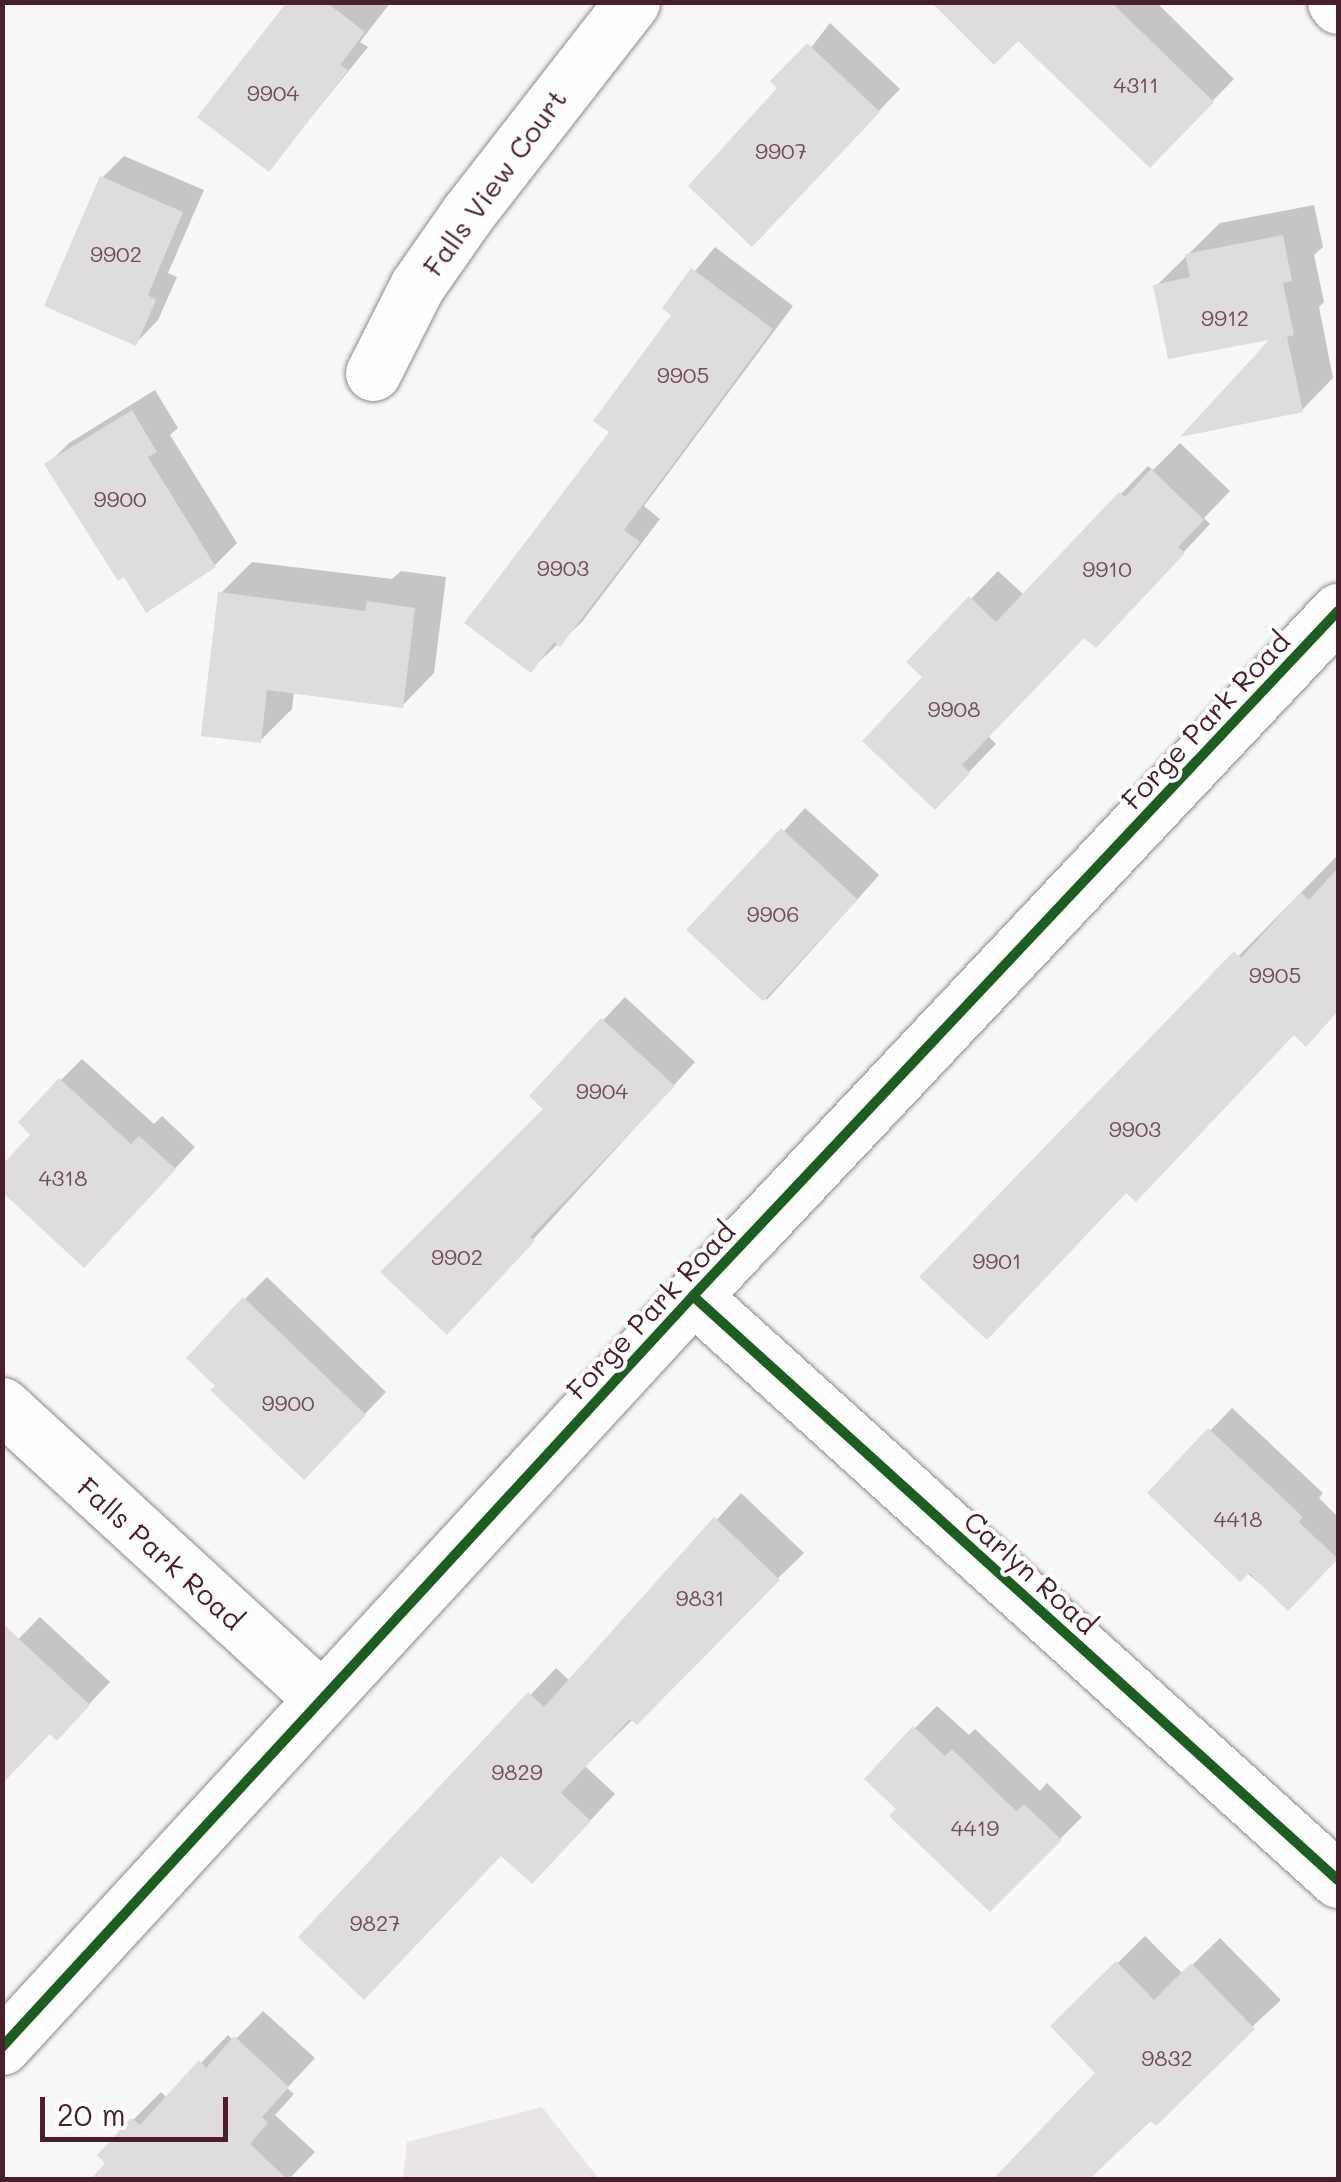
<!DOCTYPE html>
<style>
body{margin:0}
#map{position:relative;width:1341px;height:2182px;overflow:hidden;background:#f7f7f7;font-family:Mali,sans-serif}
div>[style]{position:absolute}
.green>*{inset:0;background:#e9e5e6}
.shadow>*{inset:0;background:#0003;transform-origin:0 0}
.building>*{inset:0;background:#dedcdc;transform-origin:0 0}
.roads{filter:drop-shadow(0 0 2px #90888a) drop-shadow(0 0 2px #90888a)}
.minor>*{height:55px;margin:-27.5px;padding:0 27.5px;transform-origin:27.5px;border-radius:27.5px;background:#fefefe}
.cycleway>*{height:10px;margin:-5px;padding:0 5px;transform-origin:5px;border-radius:5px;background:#1b5e20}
span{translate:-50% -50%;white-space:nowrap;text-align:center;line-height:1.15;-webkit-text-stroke:8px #fff;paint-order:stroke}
.number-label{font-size:22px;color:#6f4e57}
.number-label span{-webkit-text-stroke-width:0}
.street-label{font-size:28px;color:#4a1f2b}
.frame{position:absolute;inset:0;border:5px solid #4a1f2b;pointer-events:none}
.scale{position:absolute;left:40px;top:2097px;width:188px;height:45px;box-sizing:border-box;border:5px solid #4a1f2b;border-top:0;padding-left:12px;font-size:30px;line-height:35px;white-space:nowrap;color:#4a1f2b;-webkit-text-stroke:8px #fff;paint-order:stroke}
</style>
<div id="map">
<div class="green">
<i style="clip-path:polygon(542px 2107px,599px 2179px,403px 2179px,407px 2142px)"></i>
</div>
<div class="shadow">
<i style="clip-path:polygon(293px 2px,391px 2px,360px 42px,368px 47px,269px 169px)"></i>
<i style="clip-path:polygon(935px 2px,1156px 2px,1234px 79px,1150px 165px,1018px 38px)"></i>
<i style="clip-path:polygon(830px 23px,900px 89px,773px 221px,780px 88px)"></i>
<i style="clip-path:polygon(124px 156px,204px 190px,168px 273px,177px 277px,158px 320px,136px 343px,102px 178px)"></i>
<i style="clip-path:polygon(1314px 205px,1323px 247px,1314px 255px,1324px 302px,1319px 307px,1333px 378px,1302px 410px,1276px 336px,1156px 286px,1220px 223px)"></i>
<i style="clip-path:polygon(715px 247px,793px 306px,644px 506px,660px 519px,582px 622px,530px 670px,612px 432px,675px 315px,665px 307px)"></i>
<i style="clip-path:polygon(155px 390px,178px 428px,170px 435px,237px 543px,215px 565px,47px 465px,69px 443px)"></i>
<i style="clip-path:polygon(1180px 443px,1230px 491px,1204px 518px,1210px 524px,1123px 617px,1085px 635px,988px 736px,996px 744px,935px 807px,926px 677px,910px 662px,998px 571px,1024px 595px,1148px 466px,1153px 470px)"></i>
<i style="clip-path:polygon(252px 562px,392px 579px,401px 571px,446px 577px,434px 673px,403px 705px,294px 691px,292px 709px,260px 741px,221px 593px)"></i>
<i style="left:805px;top:808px;width:100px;height:168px;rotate:42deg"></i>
<i style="clip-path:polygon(1338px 855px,1338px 987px,1158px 1177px,923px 1276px)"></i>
<i style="clip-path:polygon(625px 997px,695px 1062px,469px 1310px,547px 1109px,532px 1096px)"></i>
<i style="clip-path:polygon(82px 1059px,154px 1124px,162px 1116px,195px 1147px,105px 1244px,34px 1135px,61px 1080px)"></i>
<i style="clip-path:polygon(267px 1277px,386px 1392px,304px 1477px,218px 1386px,245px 1299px)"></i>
<i style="clip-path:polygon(1232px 1408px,1323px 1493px,1319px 1498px,1338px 1517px,1338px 1556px,1288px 1607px,1150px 1493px)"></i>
<i style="clip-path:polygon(741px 1493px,804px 1553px,585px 1766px,615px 1794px,558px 1855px,502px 1853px,302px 1937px,556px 1668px,570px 1681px)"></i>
<i style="clip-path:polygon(40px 1617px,110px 1682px,78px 1716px,2px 1656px)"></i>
<i style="clip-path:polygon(937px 1706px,969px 1735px,975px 1729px,1040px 1791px,1047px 1783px,1082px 1817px,990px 1909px,899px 1809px,915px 1728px)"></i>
<i style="clip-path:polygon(1145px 1936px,1183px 1974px,1220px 1938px,1281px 2000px,1087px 2180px,1099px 2073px,1054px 2026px)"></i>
<i style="clip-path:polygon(263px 2011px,315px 2058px,287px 2088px,294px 2094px,275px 2115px,315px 2152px,288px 2180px,110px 2180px,118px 2171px,101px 2155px,133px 2120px,161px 2092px,167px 2098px,228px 2035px,234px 2041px)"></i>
</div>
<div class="building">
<i style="clip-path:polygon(287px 2px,326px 2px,365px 32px,340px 65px,348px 70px,269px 172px,197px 117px)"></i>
<i style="clip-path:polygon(931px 2px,1111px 2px,1214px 102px,1150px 168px,1018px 41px,994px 65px)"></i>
<i style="clip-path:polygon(807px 43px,880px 112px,752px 247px,688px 186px,777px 88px,770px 81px)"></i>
<i style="clip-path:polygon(100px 176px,183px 212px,148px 295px,156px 300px,136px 346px,44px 306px)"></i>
<i style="clip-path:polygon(1283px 235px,1292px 281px,1283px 283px,1294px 335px,1287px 337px,1303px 412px,1180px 437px,1269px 340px,1168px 359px,1153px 285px,1190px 277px,1185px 254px)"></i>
<i style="clip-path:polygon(691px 268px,773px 329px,624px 530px,640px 542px,560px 647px,554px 642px,531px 673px,464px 623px,609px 432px,593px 421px,671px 315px,662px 308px)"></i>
<i style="clip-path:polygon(132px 410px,157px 452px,148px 457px,216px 567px,146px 613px,124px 577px,118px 581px,44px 464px)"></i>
<i style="clip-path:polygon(1151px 469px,1204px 520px,1178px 547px,1185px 553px,1096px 648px,1084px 638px,962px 765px,970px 773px,935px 810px,862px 741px,922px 677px,906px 662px,969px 596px,996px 622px,1119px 492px,1125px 497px)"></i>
<i style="clip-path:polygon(218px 592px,365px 611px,367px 601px,415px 608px,403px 708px,267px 690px,261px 743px,201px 736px)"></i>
<i style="left:781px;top:828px;width:105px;height:139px;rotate:43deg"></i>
<i style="clip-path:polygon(1338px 868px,1338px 1011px,1306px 1047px,1294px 1035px,1136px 1202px,1126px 1193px,987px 1340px,919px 1277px,1234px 951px,1241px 958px,1301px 892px,1309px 900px)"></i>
<i style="clip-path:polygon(601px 1018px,675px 1086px,530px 1237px,535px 1241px,447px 1335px,380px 1272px,543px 1109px,529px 1096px)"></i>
<i style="clip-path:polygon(59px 1078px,131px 1144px,139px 1136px,176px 1169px,84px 1268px,2px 1192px,2px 1165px,30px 1135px,18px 1122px)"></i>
<i style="clip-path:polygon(243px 1297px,366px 1415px,304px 1480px,210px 1390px,215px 1386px,186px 1358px)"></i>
<i style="clip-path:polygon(1208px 1428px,1303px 1517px,1299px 1522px,1338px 1559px,1288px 1611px,1249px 1573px,1240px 1582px,1147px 1493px)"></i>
<i style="clip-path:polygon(714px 1517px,780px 1580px,637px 1725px,630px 1719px,561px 1793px,591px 1821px,532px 1884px,501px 1856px,364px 2000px,298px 1937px,528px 1692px,544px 1707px)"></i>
<i style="clip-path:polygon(2px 1623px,90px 1705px,57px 1741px,50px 1734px,2px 1784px)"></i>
<i style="clip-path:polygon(913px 1726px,945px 1756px,952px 1749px,1016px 1811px,1024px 1804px,1062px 1840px,990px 1912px,889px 1816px,896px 1809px,864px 1779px)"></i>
<i style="clip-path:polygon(1116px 1961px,1154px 2000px,1191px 1963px,1255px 2029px,1156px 2126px,1150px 2121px,1089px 2180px,992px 2180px,1095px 2073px,1050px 2026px)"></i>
<i style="clip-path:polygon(234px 2036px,289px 2087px,262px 2117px,268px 2123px,250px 2144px,288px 2180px,90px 2180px,105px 2163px,97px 2155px,131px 2118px,140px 2125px,199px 2060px,206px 2068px)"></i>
</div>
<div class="roads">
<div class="minor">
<i style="left:1335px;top:2px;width:5px;rotate:53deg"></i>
<i style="left:373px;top:373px;width:97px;rotate:-63.2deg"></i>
<i style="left:417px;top:286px;width:89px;rotate:-55.1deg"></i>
<i style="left:468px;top:213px;width:267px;rotate:-52.1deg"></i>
<i style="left:693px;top:1296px;width:870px;rotate:42.16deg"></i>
<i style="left:2px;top:1405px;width:433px;rotate:42.6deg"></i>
<i style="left:2px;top:2047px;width:1021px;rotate:-47.38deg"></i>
<i style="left:693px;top:1296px;width:941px;rotate:-46.72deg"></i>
</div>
</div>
<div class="cycleway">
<i style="left:693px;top:1296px;width:870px;rotate:42.16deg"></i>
<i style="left:2px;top:2047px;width:1021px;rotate:-47.38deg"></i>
<i style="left:693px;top:1296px;width:941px;rotate:-46.72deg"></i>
</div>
<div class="number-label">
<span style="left:1136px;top:85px">4311</span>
<span style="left:273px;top:93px">9904</span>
<span style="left:781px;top:151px">9907</span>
<span style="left:116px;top:254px">9902</span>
<span style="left:1225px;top:318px">9912</span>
<span style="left:683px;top:375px">9905</span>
<span style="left:120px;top:499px">9900</span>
<span style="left:563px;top:568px">9903</span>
<span style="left:1107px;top:569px">9910</span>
<span style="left:954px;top:709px">9908</span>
<span style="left:773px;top:914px">9906</span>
<span style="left:1275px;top:975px">9905</span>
<span style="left:602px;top:1091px">9904</span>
<span style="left:1135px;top:1129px">9903</span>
<span style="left:63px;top:1178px">4318</span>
<span style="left:457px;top:1257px">9902</span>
<span style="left:997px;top:1261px">9901</span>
<span style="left:288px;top:1403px">9900</span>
<span style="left:1238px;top:1519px">4418</span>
<span style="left:700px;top:1598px">9831</span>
<span style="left:517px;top:1772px">9829</span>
<span style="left:975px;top:1828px">4419</span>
<span style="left:375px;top:1923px">9827</span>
<span style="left:1167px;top:2058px">9832</span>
</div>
<div class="street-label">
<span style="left:494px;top:182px;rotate:-54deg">Falls View Court</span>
<span style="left:1205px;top:720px;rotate:-47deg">Forge Park Road</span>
<span style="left:650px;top:1310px;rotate:-47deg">Forge Park Road</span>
<span style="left:161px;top:1553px;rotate:42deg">Falls Park Road</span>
<span style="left:1031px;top:1572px;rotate:42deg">Carlyn Road</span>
</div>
<div class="frame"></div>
<div class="scale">20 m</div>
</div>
